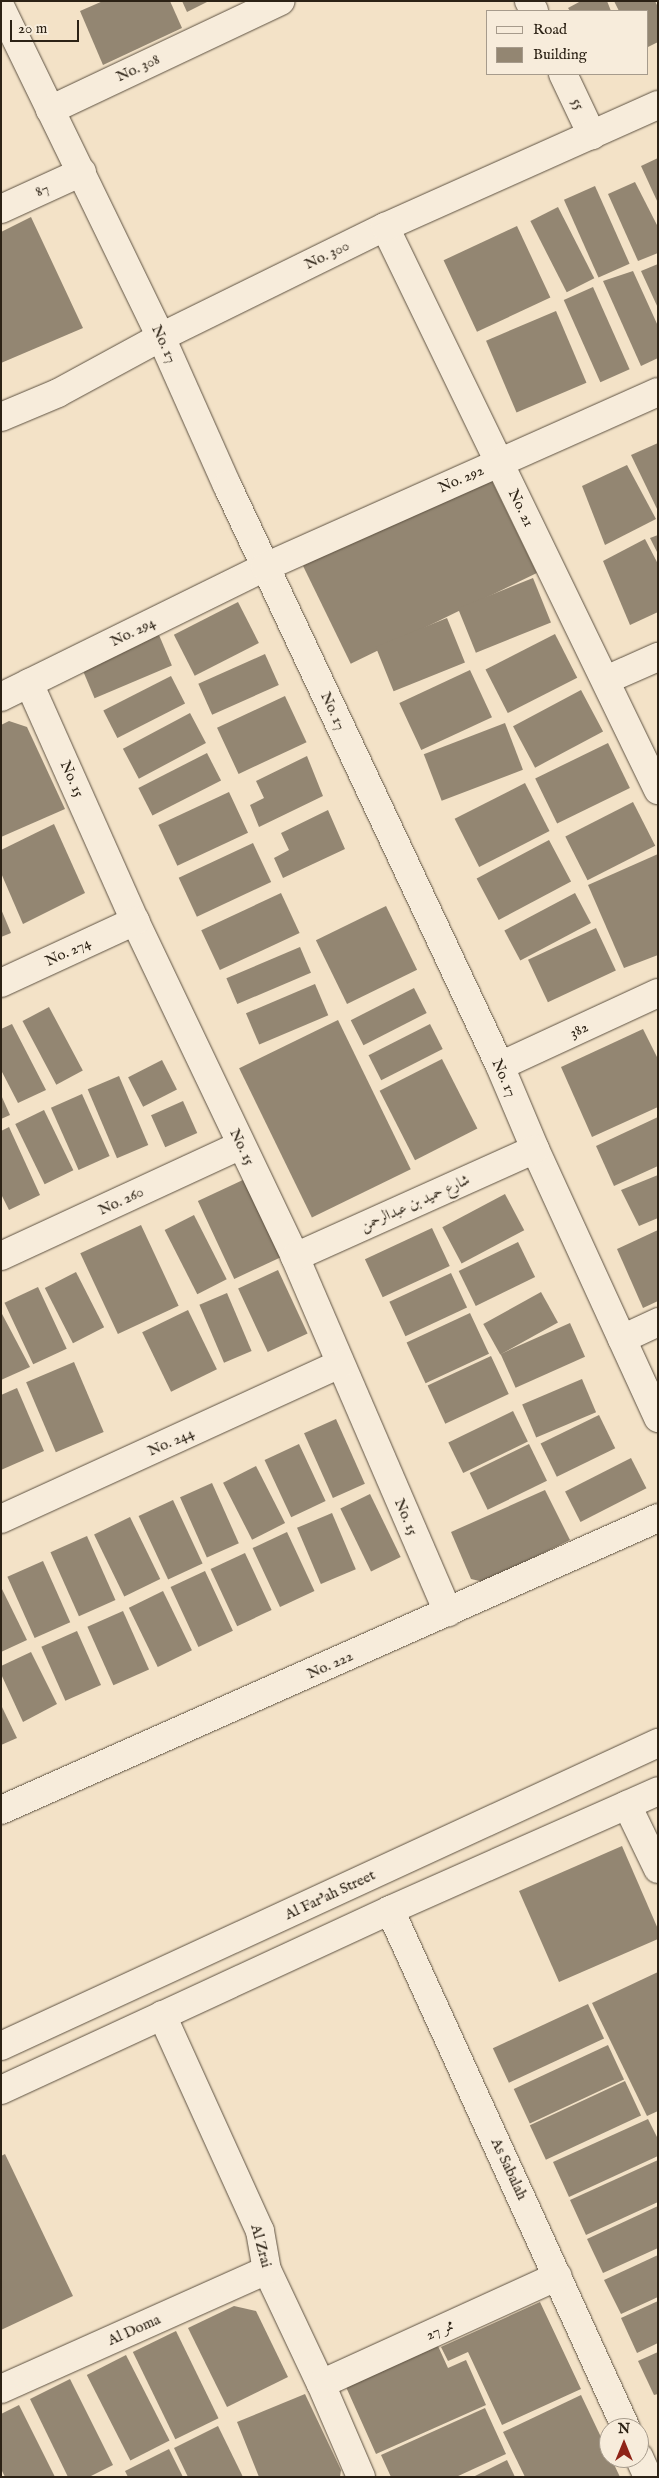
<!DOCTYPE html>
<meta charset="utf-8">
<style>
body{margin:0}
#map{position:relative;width:659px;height:2478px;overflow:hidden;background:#f3e2c7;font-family:"IM FELL English",Amiri,serif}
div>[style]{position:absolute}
.building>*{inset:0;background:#938672;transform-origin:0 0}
.roads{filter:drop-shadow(0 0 1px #5e5242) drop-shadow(0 0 1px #5e5242)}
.minor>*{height:28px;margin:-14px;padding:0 14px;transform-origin:14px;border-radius:14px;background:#f7ecdb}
span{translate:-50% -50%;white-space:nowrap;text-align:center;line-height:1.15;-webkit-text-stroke:4px #f7ecdb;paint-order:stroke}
.street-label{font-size:15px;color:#2c2215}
.frame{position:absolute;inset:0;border:2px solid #2c2215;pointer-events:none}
.legend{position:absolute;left:486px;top:10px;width:162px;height:65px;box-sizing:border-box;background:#f7ecdb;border:1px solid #a69b8c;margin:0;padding:6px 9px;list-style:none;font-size:15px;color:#2c2215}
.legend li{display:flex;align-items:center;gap:10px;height:25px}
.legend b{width:25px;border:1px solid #a69b8c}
.north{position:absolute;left:599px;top:2418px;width:50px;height:50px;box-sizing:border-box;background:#f7ecdb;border:1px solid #a69b8c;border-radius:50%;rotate:0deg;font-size:14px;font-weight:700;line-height:20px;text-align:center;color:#2c2215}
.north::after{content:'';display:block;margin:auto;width:18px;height:22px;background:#8f2418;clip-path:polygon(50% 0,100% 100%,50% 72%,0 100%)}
.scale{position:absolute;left:10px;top:20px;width:69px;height:22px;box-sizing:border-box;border:2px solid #2c2215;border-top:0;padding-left:6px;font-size:15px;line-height:18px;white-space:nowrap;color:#2c2215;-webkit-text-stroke:4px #f7ecdb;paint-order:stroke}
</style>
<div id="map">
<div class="building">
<i style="clip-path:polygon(103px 1px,170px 1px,182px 28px,103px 65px,80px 11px)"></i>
<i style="clip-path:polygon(182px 1px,209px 1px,187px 12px)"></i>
<i style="clip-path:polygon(581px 1px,607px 1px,611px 11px,570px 11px,568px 8px)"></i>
<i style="clip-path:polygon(614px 1px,655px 1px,658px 7px,658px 42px,648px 47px,648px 11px,619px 11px)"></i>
<i style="clip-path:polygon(658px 158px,658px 203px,641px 166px)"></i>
<i style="clip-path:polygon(635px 182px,658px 227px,658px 253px,638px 261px,608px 194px)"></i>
<i style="left:595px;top:186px;width:85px;height:34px;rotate:66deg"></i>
<i style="left:558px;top:207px;width:80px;height:31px;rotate:63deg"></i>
<i style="clip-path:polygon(31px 217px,83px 328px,1px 363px,1px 232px)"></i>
<i style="left:517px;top:226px;width:79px;height:81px;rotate:65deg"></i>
<i style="clip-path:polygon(658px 264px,658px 308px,641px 271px)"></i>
<i style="clip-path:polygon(633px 271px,658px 326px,658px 358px,641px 366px,603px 281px)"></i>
<i style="left:593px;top:287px;width:90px;height:32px;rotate:66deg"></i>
<i style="left:556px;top:311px;width:78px;height:76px;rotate:67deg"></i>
<i style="clip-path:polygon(658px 443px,658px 511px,631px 455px)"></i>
<i style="clip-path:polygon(627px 465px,656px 519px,605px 545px,582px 486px)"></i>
<i style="left:489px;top:475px;width:109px;height:207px;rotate:64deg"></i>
<i style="clip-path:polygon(658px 535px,658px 554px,650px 538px)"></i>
<i style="clip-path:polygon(645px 539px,658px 564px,658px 612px,630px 625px,603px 561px)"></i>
<i style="left:533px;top:578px;width:48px;height:81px;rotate:68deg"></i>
<i style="left:238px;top:602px;width:46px;height:72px;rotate:63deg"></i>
<i style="left:447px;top:618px;width:48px;height:77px;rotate:68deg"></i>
<i style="left:555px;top:634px;width:49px;height:78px;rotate:63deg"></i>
<i style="left:159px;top:635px;width:33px;height:84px;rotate:67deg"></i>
<i style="left:265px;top:654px;width:34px;height:73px;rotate:66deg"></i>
<i style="left:470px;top:670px;width:52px;height:78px;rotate:65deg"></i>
<i style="left:171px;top:676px;width:31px;height:76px;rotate:63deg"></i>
<i style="left:581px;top:690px;width:47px;height:77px;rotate:62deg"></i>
<i style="left:285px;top:696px;width:51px;height:75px;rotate:65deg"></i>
<i style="left:190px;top:713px;width:34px;height:76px;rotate:62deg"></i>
<i style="clip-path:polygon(9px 721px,27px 727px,65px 809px,1px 837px,1px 725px)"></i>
<i style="left:505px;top:723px;width:50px;height:87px;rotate:69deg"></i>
<i style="left:608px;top:743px;width:50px;height:81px;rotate:64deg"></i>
<i style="left:207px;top:753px;width:31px;height:77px;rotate:63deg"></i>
<i style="clip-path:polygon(307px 756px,323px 796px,259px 827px,250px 805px,264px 798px,256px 781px)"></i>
<i style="left:525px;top:783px;width:54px;height:79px;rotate:63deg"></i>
<i style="left:229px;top:792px;width:45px;height:78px;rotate:65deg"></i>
<i style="left:633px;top:802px;width:49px;height:76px;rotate:63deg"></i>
<i style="clip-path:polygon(328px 810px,345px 849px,283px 878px,274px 858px,289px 850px,281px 833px)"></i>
<i style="clip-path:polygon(54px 824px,85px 893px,23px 924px,1px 873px,1px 850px)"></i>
<i style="left:549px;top:840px;width:47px;height:82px;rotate:62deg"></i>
<i style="left:253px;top:843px;width:43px;height:82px;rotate:65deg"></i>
<i style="clip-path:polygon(658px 854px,658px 955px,624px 968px,588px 885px)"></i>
<i style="left:281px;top:893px;width:44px;height:88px;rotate:65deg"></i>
<i style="left:575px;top:893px;width:34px;height:80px;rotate:62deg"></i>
<i style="left:386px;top:906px;width:71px;height:78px;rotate:64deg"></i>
<i style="clip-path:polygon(1px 909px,11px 933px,1px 937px)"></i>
<i style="left:596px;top:928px;width:47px;height:75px;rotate:65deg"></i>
<i style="left:300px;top:947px;width:28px;height:80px;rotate:67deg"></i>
<i style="left:315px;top:984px;width:34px;height:75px;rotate:67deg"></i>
<i style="left:414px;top:988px;width:28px;height:71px;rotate:63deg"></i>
<i style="left:49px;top:1007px;width:72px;height:30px;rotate:62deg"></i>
<i style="left:338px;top:1020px;width:166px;height:110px;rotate:64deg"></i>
<i style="clip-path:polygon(12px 1024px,46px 1090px,18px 1103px,1px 1070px,1px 1029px)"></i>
<i style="left:430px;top:1024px;width:28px;height:69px;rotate:63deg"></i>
<i style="clip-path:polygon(643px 1029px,658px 1059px,658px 1107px,592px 1137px,561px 1067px)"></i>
<i style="left:442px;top:1059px;width:78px;height:70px;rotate:63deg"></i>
<i style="left:162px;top:1060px;width:33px;height:38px;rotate:63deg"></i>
<i style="left:119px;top:1076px;width:75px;height:34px;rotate:67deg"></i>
<i style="left:82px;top:1094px;width:68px;height:34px;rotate:66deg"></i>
<i style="clip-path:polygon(1px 1095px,10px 1115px,1px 1119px)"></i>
<i style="left:183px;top:1101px;width:35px;height:35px;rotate:66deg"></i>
<i style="left:44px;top:1110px;width:67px;height:32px;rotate:64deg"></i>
<i style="clip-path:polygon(658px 1117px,658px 1166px,614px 1186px,596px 1146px)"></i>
<i style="clip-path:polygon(9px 1127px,40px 1195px,9px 1210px,1px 1194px,1px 1131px)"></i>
<i style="clip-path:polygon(658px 1175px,658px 1218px,639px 1226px,621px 1190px)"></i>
<i style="left:245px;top:1179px;width:86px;height:52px;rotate:65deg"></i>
<i style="left:505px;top:1194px;width:41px;height:71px;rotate:62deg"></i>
<i style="left:194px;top:1215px;width:72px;height:33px;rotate:63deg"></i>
<i style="left:141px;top:1225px;width:89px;height:67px;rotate:65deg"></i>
<i style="left:432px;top:1228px;width:42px;height:74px;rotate:65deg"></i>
<i style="clip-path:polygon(658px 1230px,658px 1301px,643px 1308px,617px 1249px)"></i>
<i style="left:518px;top:1242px;width:39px;height:66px;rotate:64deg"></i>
<i style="left:278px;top:1270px;width:70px;height:44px;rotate:65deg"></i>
<i style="left:76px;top:1272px;width:62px;height:35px;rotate:63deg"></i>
<i style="left:451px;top:1273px;width:38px;height:68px;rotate:65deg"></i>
<i style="left:38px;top:1287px;width:68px;height:37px;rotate:65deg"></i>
<i style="left:541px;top:1292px;width:35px;height:66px;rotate:61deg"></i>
<i style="left:227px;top:1293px;width:63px;height:30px;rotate:67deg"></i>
<i style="left:188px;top:1310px;width:66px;height:51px;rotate:64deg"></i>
<i style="clip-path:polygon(1px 1312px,30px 1367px,1px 1380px)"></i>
<i style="left:470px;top:1313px;width:45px;height:70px;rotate:65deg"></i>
<i style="left:570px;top:1323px;width:37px;height:76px;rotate:66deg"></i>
<i style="left:491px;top:1356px;width:42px;height:70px;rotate:65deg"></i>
<i style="left:74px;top:1362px;width:76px;height:52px;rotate:67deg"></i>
<i style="left:582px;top:1379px;width:36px;height:65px;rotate:67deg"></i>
<i style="clip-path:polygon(17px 1388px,44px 1451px,1px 1470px,1px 1395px)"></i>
<i style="left:513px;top:1411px;width:34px;height:72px;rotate:64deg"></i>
<i style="left:599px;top:1415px;width:37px;height:65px;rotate:64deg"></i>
<i style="left:336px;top:1419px;width:71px;height:35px;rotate:66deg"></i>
<i style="left:299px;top:1444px;width:63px;height:38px;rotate:65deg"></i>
<i style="left:529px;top:1444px;width:41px;height:66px;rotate:64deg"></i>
<i style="left:631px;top:1458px;width:34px;height:74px;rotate:63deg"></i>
<i style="left:256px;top:1466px;width:64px;height:37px;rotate:63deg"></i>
<i style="left:212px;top:1483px;width:66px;height:35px;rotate:66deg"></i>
<i style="clip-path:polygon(545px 1490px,570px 1540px,484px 1582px,471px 1579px,451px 1532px)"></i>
<i style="left:370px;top:1494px;width:70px;height:33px;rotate:64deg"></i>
<i style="left:173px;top:1500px;width:70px;height:38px;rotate:65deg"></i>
<i style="left:332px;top:1513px;width:61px;height:38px;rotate:67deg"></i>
<i style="left:130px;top:1517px;width:69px;height:40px;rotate:64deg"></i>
<i style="left:287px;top:1532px;width:65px;height:38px;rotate:65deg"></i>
<i style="left:87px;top:1536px;width:70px;height:40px;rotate:66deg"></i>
<i style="left:245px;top:1553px;width:63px;height:38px;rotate:65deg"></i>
<i style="left:43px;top:1561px;width:67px;height:39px;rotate:66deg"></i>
<i style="left:205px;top:1571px;width:66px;height:38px;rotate:65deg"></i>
<i style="clip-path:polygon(1px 1587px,27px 1640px,1px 1652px)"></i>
<i style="left:163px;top:1591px;width:66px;height:38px;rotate:64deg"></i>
<i style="left:123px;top:1611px;width:64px;height:39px;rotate:66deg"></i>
<i style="left:77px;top:1631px;width:59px;height:39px;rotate:66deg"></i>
<i style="clip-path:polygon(31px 1652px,57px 1704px,23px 1722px,1px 1674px,1px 1666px)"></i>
<i style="clip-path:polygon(1px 1705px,17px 1738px,1px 1745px)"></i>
<i style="clip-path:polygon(622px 1846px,658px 1929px,658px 1939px,559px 1982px,519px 1891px)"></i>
<i style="clip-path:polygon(658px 1972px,658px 2111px,647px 2116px,592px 2003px)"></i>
<i style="left:588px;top:2004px;width:38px;height:105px;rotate:65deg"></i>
<i style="left:608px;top:2045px;width:38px;height:104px;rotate:65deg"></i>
<i style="left:625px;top:2081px;width:38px;height:105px;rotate:65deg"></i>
<i style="clip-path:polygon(648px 2119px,658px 2139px,658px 2156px,569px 2197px,553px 2162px)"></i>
<i style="clip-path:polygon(5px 2154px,73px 2296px,1px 2330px,1px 2156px)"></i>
<i style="clip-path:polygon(658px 2160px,658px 2202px,586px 2235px,570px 2200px)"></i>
<i style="clip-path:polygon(658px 2206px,658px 2248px,603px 2273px,587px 2239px)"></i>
<i style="clip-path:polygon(658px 2255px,658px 2297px,621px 2314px,604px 2280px)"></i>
<i style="clip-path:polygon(658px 2301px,658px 2343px,637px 2353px,621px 2318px)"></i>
<i style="clip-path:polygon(540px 2302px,581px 2389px,502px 2425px,468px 2352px,448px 2361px,441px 2347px)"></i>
<i style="clip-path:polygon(234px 2306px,256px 2311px,288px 2377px,227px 2407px,188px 2328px)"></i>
<i style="left:176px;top:2331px;width:97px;height:48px;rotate:64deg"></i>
<i style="clip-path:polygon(438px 2346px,448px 2368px,466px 2360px,486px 2405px,376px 2454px,346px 2387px)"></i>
<i style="clip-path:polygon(658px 2352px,658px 2394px,654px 2395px,638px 2361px)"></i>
<i style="left:126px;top:2355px;width:96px;height:44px;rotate:63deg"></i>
<i style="clip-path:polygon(70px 2379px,113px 2465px,89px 2477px,68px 2477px,30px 2399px)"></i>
<i style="clip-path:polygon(305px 2394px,341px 2470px,340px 2477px,259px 2477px,237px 2422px)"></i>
<i style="clip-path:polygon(581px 2395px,620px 2477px,525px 2477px,503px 2432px)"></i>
<i style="clip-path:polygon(19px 2405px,55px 2477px,5px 2477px,1px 2469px,1px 2414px)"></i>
<i style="clip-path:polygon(485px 2408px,506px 2454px,456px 2477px,391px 2477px,381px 2455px)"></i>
<i style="clip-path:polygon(218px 2426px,243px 2477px,188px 2477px,174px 2448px)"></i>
<i style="clip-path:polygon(169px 2449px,183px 2477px,128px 2477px,125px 2471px)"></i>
<i style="clip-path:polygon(507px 2460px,515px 2477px,473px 2477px)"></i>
</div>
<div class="roads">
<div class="minor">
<i style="left:529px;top:1px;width:11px;rotate:63deg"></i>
<i style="left:1px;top:8px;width:366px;rotate:64.1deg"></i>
<i style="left:161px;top:337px;width:162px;rotate:66deg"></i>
<i style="left:227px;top:485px;width:642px;rotate:64.83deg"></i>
<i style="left:500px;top:1066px;width:90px;rotate:67.1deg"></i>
<i style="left:535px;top:1149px;width:296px;rotate:65.4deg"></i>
<i style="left:563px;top:74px;width:68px;rotate:64.6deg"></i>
<i style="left:50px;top:110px;width:255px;rotate:-25.3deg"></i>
<i style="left:1px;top:209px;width:89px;rotate:-24.6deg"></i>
<i style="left:385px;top:227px;width:626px;rotate:64.13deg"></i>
<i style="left:1px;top:417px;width:62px;rotate:-22.8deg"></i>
<i style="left:58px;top:393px;width:117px;rotate:-28.5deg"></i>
<i style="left:161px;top:337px;width:250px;rotate:-26.2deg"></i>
<i style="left:385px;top:227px;width:299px;rotate:-24.1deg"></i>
<i style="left:606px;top:680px;width:57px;rotate:-23.9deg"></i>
<i style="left:29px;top:683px;width:261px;rotate:66deg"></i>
<i style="left:135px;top:921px;width:372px;rotate:64.5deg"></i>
<i style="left:295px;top:1257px;width:387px;rotate:66.7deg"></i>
<i style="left:1px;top:697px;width:294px;rotate:-26.2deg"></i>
<i style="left:265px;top:567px;width:430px;rotate:-24deg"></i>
<i style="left:1px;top:983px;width:148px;rotate:-24.8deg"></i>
<i style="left:500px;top:1066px;width:174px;rotate:-24.8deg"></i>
<i style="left:1px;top:1256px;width:264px;rotate:-24.8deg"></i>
<i style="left:295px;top:1257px;width:263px;rotate:-24.2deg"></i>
<i style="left:622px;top:1339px;width:40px;rotate:-25deg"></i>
<i style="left:1px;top:1519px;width:373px;rotate:-24.6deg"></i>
<i style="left:627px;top:1805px;width:71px;rotate:64.2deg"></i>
<i style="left:1px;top:1810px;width:719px;rotate:-23.96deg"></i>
<i style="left:390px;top:1910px;width:569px;rotate:65.51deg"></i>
<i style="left:162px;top:2015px;width:237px;rotate:65.6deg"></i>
<i style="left:260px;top:2231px;width:40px;rotate:80deg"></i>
<i style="left:267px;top:2270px;width:126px;rotate:64.7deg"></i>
<i style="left:321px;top:2384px;width:101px;rotate:66.7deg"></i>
<i style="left:1px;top:2046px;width:724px;rotate:-24.76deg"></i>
<i style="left:1px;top:2090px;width:429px;rotate:-24.8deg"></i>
<i style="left:390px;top:1910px;width:293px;rotate:-23.9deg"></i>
<i style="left:321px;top:2384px;width:260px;rotate:-24.5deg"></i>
<i style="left:1px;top:2389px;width:291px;rotate:-24.1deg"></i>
<i style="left:639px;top:2457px;width:22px;rotate:66deg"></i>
</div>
</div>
<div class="street-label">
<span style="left:138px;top:68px;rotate:-25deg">No. 308</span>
<span style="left:578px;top:104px;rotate:65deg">55</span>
<span style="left:42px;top:190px;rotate:-25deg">87</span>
<span style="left:327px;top:255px;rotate:-26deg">No. 300</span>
<span style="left:164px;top:344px;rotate:65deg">No. 17</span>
<span style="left:461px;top:479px;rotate:-24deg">No. 292</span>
<span style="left:521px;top:508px;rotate:64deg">No. 21</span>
<span style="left:133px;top:632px;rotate:-26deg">No. 294</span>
<span style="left:333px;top:711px;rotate:65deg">No. 17</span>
<span style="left:72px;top:779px;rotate:66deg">No. 15</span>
<span style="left:68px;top:952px;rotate:-25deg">No. 274</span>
<span style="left:579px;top:1030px;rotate:-25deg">382</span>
<span style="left:504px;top:1078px;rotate:66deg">No. 17</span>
<span style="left:242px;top:1147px;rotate:64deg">No. 15</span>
<span style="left:121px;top:1201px;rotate:-25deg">No. 260</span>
<span style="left:415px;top:1203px;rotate:-24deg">شارع حميد بن عبدالرحمن</span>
<span style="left:171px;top:1442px;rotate:-24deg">No. 244</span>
<span style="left:406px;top:1517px;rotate:67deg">No. 15</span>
<span style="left:330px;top:1665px;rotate:-24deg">No. 222</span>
<span style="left:330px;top:1895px;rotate:-25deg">Al Far'ah Street</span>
<span style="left:509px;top:2169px;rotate:65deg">As Sabalah</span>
<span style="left:261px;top:2246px;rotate:75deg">Al Zrai</span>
<span style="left:134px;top:2330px;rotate:-24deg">Al Doma</span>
<span style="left:440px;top:2330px;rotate:-24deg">ممر 27</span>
</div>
<div class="frame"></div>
<ul class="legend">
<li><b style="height:6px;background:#f7ecdb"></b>Road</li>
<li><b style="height:14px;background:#938672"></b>Building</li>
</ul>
<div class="north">N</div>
<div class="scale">20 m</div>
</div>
